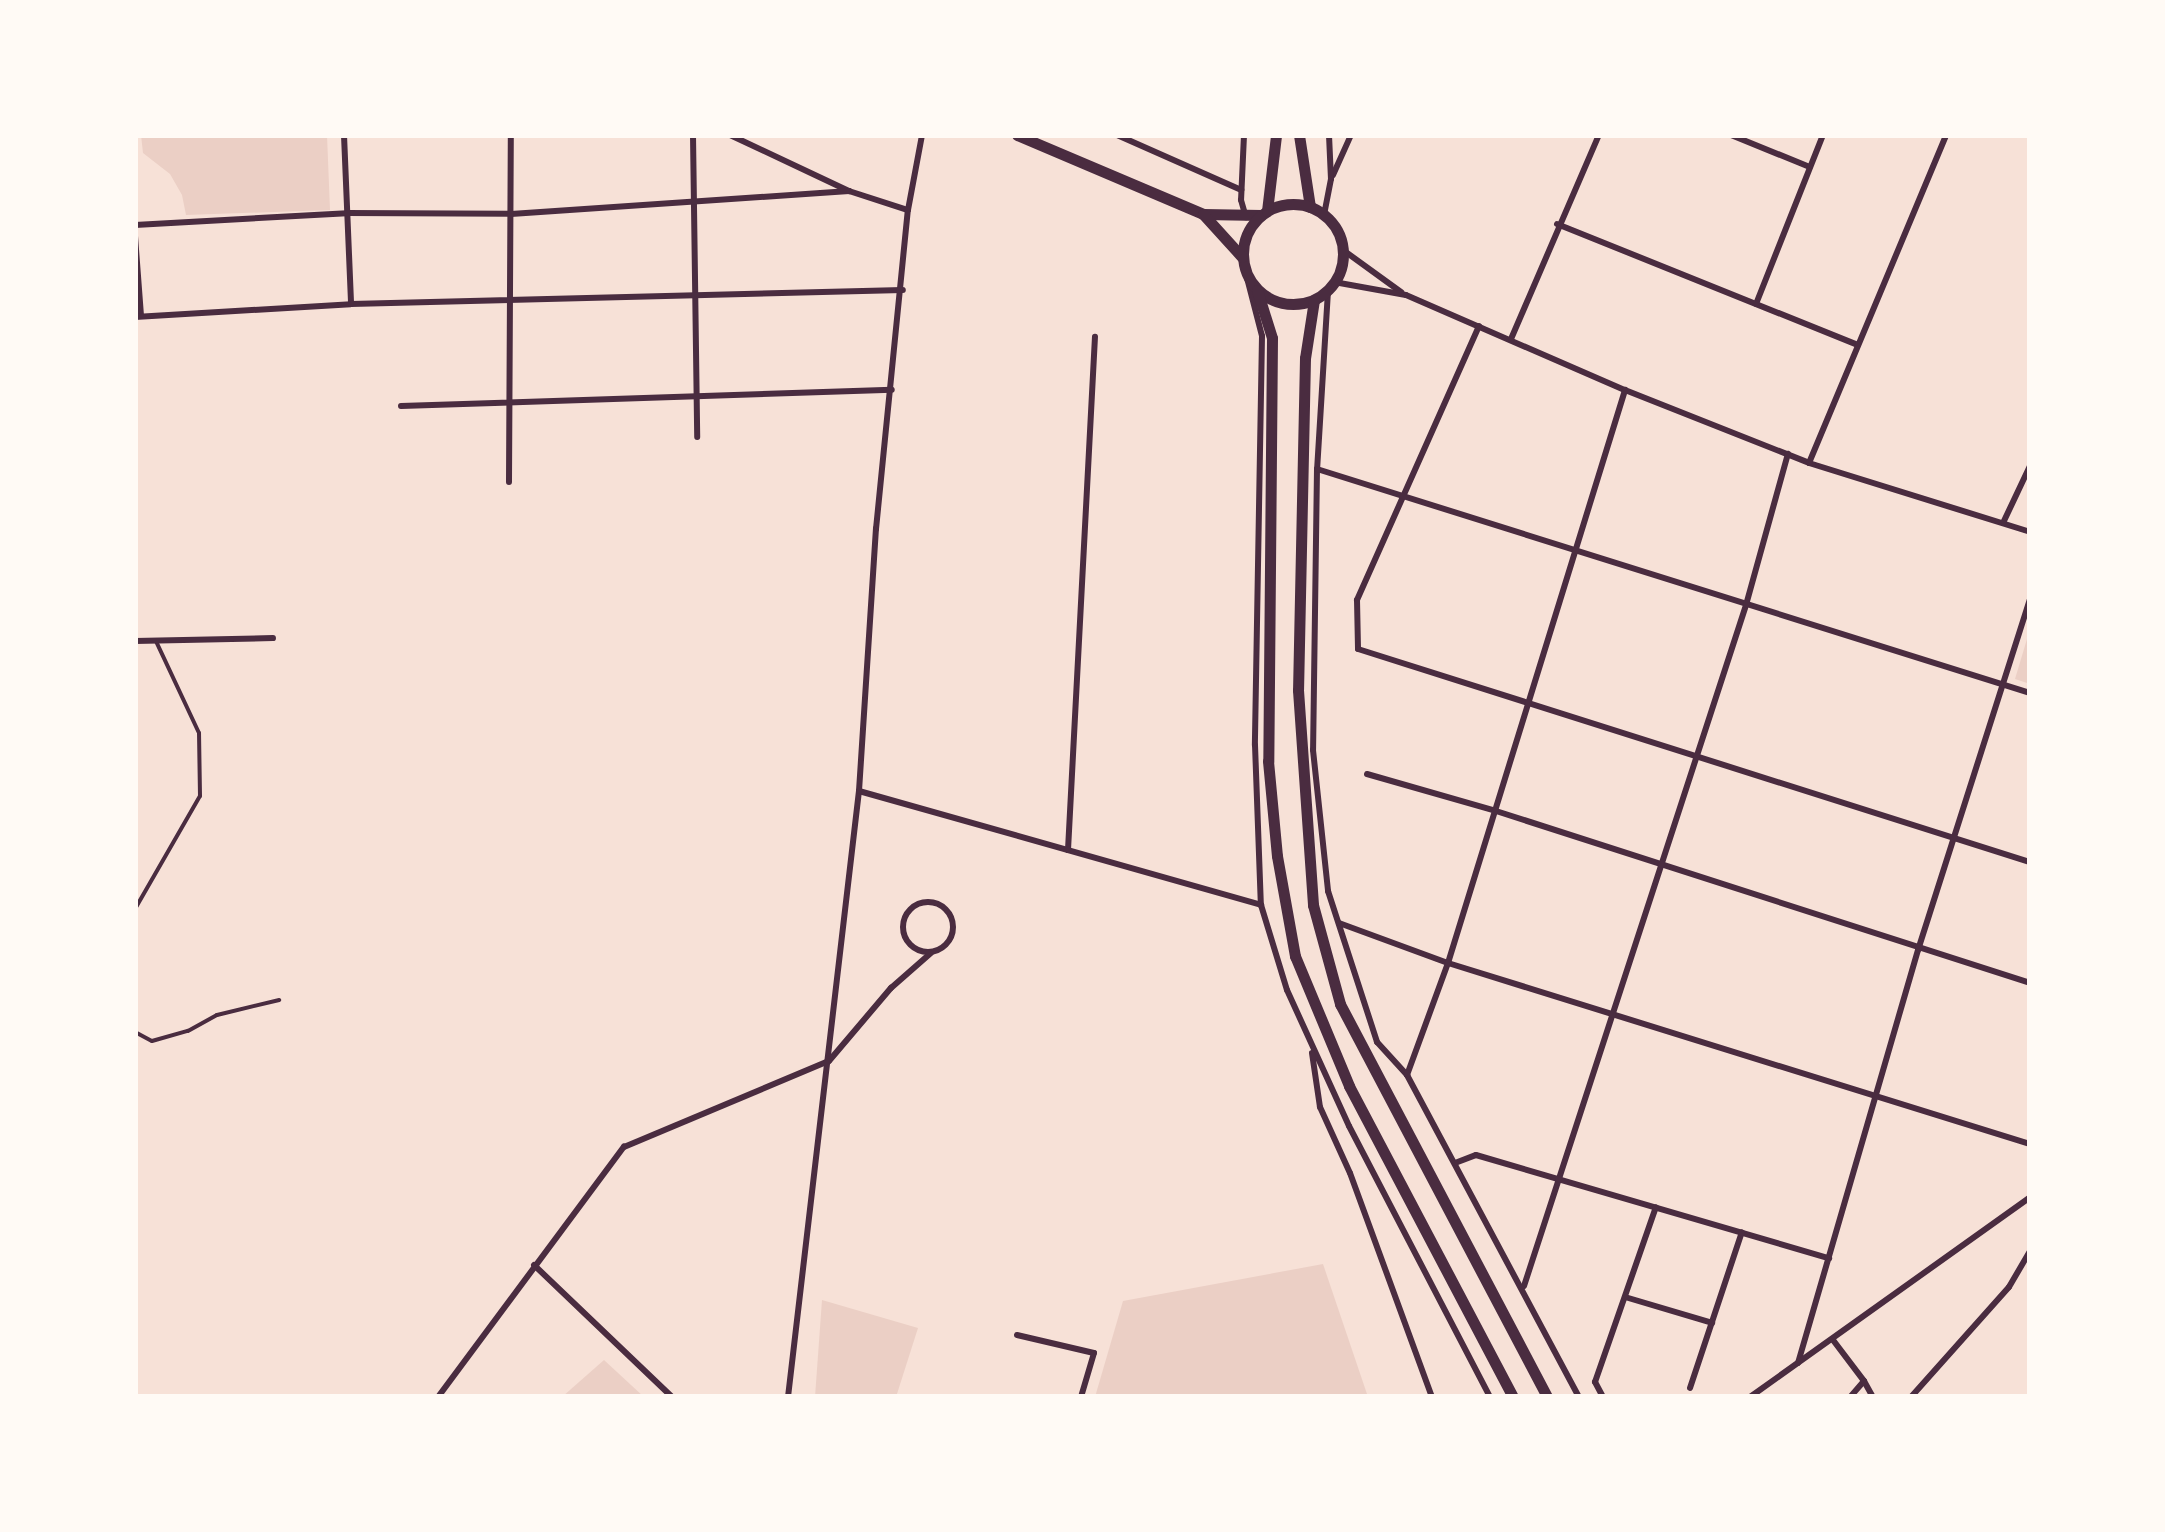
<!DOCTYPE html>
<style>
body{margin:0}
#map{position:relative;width:2165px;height:1532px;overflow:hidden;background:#f7e1d7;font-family:"Space Grotesk",sans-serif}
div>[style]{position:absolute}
.green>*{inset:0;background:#ebcfc5}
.service>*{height:4px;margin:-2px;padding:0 2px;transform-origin:2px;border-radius:2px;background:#4a2c40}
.minor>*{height:6px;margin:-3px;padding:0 3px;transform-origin:3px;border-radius:3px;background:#4a2c40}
.minor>.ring{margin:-3px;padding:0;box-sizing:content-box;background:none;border:6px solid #4a2c40;border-radius:50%}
.primary>*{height:11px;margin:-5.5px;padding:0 5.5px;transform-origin:5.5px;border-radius:5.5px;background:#4a2c40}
.primary>.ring{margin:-5.5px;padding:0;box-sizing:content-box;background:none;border:11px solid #4a2c40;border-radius:50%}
span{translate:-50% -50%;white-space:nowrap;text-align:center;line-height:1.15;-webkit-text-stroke:9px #fffaf5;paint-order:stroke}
.frame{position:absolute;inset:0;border:138px solid #fffaf5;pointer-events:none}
</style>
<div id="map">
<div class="green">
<i style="clip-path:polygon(141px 135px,327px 135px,330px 210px,186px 215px,182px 195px,170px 174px,143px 153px)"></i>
<i style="clip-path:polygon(2030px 629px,2030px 684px,2015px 679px)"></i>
<i style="clip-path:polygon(1323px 1264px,1368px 1397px,1095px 1397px,1123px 1301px)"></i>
<i style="clip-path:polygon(822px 1300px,918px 1328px,896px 1397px,815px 1397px)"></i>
<i style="clip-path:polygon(604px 1360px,644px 1397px,562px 1397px)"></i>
</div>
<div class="service">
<i style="left:135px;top:909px;width:130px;rotate:-60.1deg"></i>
<i style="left:200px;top:796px;width:63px;rotate:-90.9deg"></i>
<i style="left:199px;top:733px;width:102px;rotate:-115.1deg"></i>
<i style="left:135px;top:1032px;width:19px;rotate:28deg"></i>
<i style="left:152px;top:1041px;width:37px;rotate:-16deg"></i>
<i style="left:188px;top:1031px;width:33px;rotate:-29deg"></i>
<i style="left:217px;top:1015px;width:64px;rotate:-13.6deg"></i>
</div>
<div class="minor">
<i style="left:344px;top:135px;width:169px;rotate:87.6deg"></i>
<i style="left:693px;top:135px;width:302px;rotate:89.2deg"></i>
<i style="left:730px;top:135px;width:132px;rotate:25.2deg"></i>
<i style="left:849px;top:191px;width:62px;rotate:17.9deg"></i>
<i style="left:1117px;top:135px;width:136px;rotate:23.9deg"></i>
<i style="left:1244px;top:135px;width:65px;rotate:92.6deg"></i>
<i style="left:1241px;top:200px;width:18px;rotate:74deg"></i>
<i style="left:1731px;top:135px;width:85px;rotate:22.1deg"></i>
<i style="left:1333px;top:175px;width:44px;rotate:-65.8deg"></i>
<i style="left:1324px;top:215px;width:37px;rotate:-79deg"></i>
<i style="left:1331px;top:179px;width:44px;rotate:-92.6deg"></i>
<i style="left:1557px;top:224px;width:324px;rotate:21.9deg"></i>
<i style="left:135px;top:225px;width:212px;rotate:-3.2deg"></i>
<i style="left:347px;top:213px;width:164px;rotate:0.3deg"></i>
<i style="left:511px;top:214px;width:339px;rotate:-3.9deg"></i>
<i style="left:135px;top:236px;width:80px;rotate:85.7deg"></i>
<i style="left:1343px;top:250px;width:72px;rotate:35.9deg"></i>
<i style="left:1246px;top:274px;width:64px;rotate:75.5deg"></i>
<i style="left:1262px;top:336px;width:409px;rotate:91deg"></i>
<i style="left:1255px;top:745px;width:160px;rotate:87.9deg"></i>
<i style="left:1261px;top:905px;width:89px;rotate:73deg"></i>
<i style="left:1287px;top:990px;width:149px;rotate:65.5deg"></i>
<i style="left:1349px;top:1126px;width:305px;rotate:62.5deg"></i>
<i style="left:1334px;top:282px;width:73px;rotate:10.2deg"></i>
<i style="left:1406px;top:295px;width:239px;rotate:23.5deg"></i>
<i style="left:1625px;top:390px;width:198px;rotate:21.6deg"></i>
<i style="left:1809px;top:463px;width:232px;rotate:17.3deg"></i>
<i style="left:1328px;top:291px;width:178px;rotate:93.5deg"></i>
<i style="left:1317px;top:469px;width:281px;rotate:90.8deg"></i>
<i style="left:1313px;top:750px;width:142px;rotate:83.9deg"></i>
<i style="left:1328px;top:891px;width:159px;rotate:72deg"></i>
<i style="left:1377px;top:1042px;width:45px;rotate:47.7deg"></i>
<i style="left:1407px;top:1075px;width:365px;rotate:61.9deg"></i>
<i style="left:1756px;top:304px;width:182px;rotate:-68.4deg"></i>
<i style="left:135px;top:317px;width:216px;rotate:-3.4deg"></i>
<i style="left:351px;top:304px;width:552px;rotate:-1.45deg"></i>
<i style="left:1479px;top:326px;width:300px;rotate:114deg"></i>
<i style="left:1357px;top:600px;width:49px;rotate:88.8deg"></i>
<i style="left:1358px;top:649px;width:705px;rotate:17.59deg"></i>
<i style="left:1511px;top:339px;width:222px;rotate:-66.7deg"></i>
<i style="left:401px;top:406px;width:491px;rotate:-1.9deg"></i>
<i style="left:1809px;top:463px;width:355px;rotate:-67.3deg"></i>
<i style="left:1317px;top:469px;width:747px;rotate:17.44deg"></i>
<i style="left:509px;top:482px;width:347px;rotate:-89.7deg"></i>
<i style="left:2003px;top:523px;width:63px;rotate:-64.7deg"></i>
<i style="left:135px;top:641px;width:138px;rotate:-1.2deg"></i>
<i style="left:1367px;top:774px;width:134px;rotate:16deg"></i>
<i style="left:1496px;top:811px;width:561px;rotate:17.85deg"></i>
<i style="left:859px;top:791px;width:418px;rotate:15.8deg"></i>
<i style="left:1068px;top:850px;width:514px;rotate:-86.99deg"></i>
<i class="ring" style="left:903px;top:902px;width:44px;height:44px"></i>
<i style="left:1339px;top:923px;width:116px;rotate:20.2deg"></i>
<i style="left:1448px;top:963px;width:609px;rotate:17.28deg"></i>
<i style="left:1312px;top:1053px;width:55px;rotate:81.6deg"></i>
<i style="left:1320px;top:1107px;width:72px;rotate:65.6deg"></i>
<i style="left:1350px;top:1173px;width:239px;rotate:69.9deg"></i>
<i style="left:1407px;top:1075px;width:119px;rotate:-69.9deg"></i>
<i style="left:1448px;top:963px;width:600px;rotate:-72.83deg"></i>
<i style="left:1455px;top:1163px;width:22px;rotate:-21deg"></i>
<i style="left:1476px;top:1155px;width:368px;rotate:16.3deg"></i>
<i style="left:534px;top:1265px;width:191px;rotate:43.7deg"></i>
<i style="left:1524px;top:1286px;width:716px;rotate:-71.94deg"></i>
<i style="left:1746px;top:605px;width:157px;rotate:-74.5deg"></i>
<i style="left:1625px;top:1297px;width:91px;rotate:16.6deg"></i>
<i style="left:1017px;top:1335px;width:79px;rotate:13.2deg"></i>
<i style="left:1094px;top:1353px;width:46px;rotate:106.5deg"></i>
<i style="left:1833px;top:1340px;width:51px;rotate:52.9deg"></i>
<i style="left:1864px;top:1381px;width:21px;rotate:131deg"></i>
<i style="left:1798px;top:1363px;width:430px;rotate:-73.8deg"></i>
<i style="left:1918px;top:950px;width:368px;rotate:-72.3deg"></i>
<i style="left:1864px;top:1381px;width:18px;rotate:61deg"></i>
<i style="left:1690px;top:1388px;width:164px;rotate:-71.6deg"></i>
<i style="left:438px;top:1397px;width:312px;rotate:-53.4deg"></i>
<i style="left:624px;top:1147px;width:222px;rotate:-22.8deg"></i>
<i style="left:829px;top:1061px;width:96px;rotate:-49.7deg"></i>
<i style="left:891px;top:988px;width:53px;rotate:-41.2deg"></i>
<i style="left:788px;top:1397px;width:610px;rotate:-83.32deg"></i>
<i style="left:859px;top:791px;width:263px;rotate:-86.3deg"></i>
<i style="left:876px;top:529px;width:321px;rotate:-84.3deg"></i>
<i style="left:908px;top:210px;width:76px;rotate:-79.4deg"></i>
<i style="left:1603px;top:1397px;width:17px;rotate:-118deg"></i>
<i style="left:1595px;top:1382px;width:185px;rotate:-70.8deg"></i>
<i style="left:1750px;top:1397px;width:344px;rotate:-35.5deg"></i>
<i style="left:1911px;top:1397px;width:147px;rotate:-48.3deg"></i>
<i style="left:2009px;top:1287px;width:42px;rotate:-59.7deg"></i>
</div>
<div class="primary">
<i style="left:1017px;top:135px;width:202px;rotate:23deg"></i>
<i style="left:1203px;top:214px;width:58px;rotate:1deg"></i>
<i style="left:1299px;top:135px;width:73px;rotate:81.3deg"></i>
<i class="ring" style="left:1243px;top:204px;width:89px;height:89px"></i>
<i style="left:1267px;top:211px;width:77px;rotate:-83.2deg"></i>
<i style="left:1203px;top:214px;width:58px;rotate:47.8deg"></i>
<i style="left:1257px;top:290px;width:50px;rotate:72.6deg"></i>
<i style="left:1272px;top:338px;width:423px;rotate:90.5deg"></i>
<i style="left:1268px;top:761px;width:95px;rotate:84.6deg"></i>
<i style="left:1277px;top:856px;width:102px;rotate:79.8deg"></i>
<i style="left:1295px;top:956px;width:141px;rotate:67.4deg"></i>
<i style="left:1349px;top:1086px;width:352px;rotate:62.2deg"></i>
<i style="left:1314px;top:300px;width:59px;rotate:98.8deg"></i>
<i style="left:1305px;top:358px;width:332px;rotate:91.2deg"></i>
<i style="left:1298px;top:690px;width:216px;rotate:86deg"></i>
<i style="left:1313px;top:905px;width:103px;rotate:74.7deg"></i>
<i style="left:1340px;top:1004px;width:444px;rotate:62.2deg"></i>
</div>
<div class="frame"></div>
</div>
